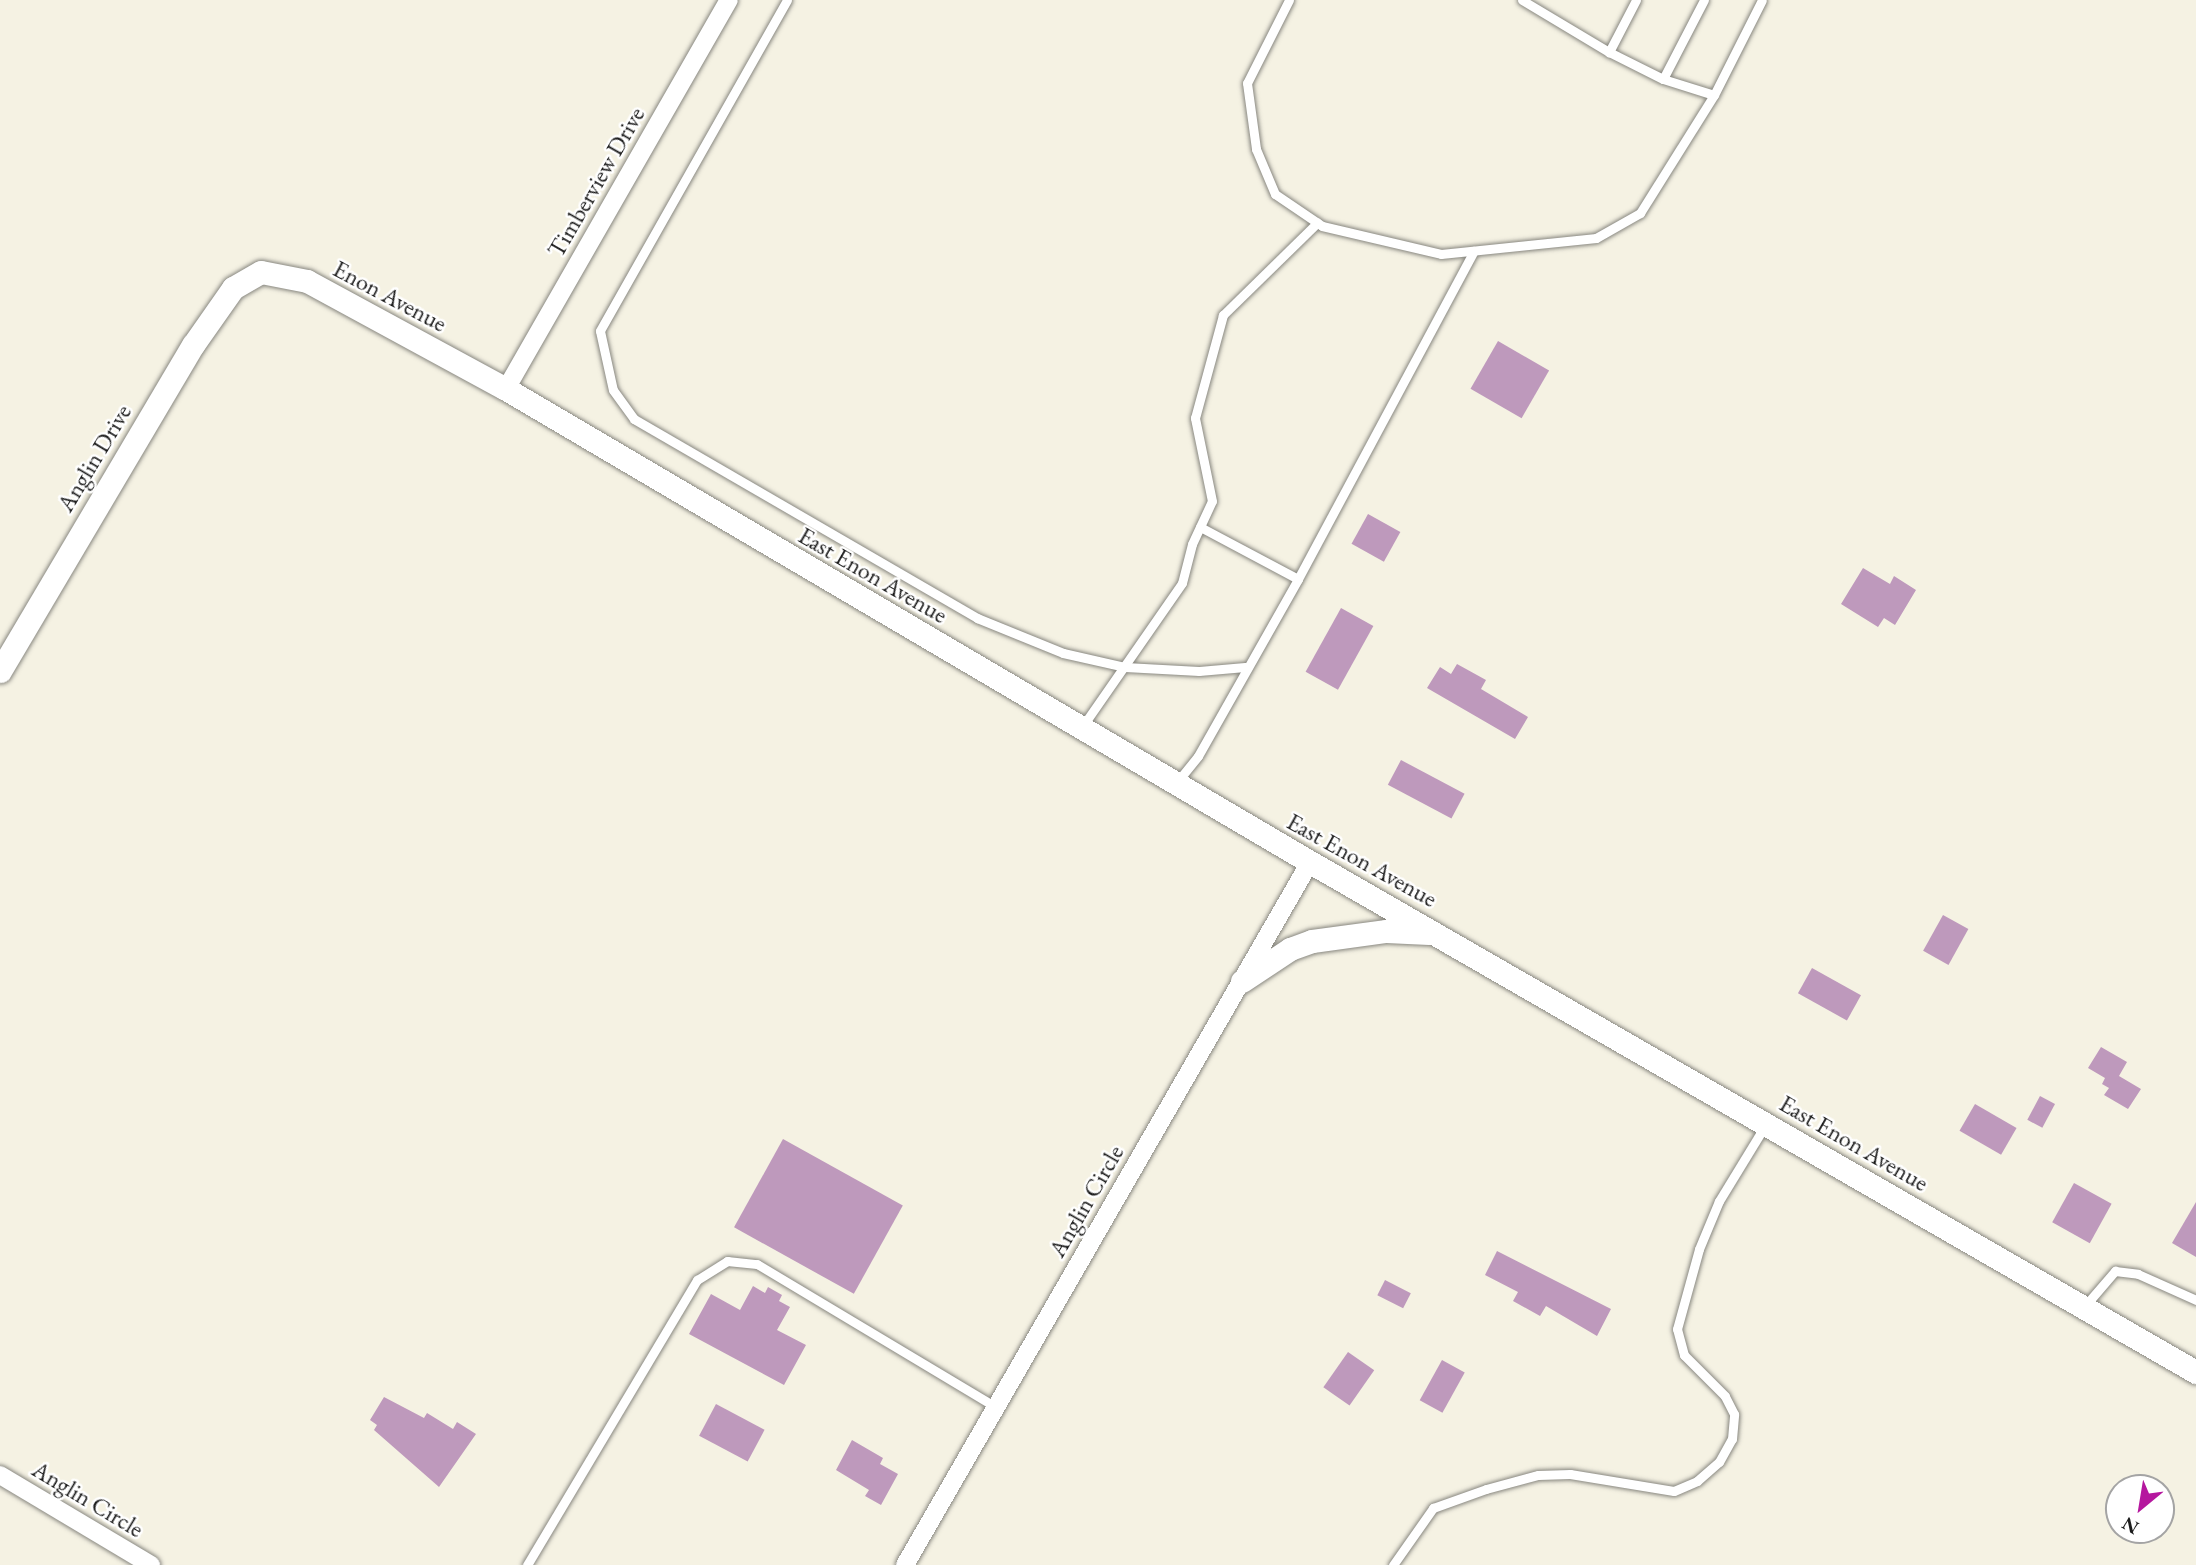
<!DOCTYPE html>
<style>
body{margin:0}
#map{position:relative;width:2196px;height:1565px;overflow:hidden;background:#f5f2e3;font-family:"EB Garamond",serif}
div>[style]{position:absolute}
.building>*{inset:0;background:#be99bc;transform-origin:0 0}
.roads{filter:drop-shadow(0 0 2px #888780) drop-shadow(0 0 2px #888780)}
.service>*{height:9px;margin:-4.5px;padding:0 4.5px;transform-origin:4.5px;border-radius:4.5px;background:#fff}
.minor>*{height:18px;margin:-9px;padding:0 9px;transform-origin:9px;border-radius:9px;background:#fff}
.tertiary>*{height:23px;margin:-11.5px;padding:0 11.5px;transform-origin:11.5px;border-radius:11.5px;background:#fff}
span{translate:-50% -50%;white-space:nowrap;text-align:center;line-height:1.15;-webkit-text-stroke:5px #fff;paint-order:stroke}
.street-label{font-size:24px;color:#1c1c1c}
.north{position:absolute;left:2105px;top:1474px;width:70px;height:70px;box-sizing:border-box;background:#fff;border:2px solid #a4a4a4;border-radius:50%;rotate:210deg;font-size:19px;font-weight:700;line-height:28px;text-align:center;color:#1c1c1c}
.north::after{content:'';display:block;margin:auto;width:24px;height:32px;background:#b5179e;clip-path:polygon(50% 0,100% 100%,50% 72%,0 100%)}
</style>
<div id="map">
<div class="building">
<i style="left:1498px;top:341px;width:59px;height:55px;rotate:30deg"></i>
<i style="left:1368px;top:514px;width:37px;height:34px;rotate:29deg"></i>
<i style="clip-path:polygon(1863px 568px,1890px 584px,1894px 576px,1916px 590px,1895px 625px,1884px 618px,1878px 627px,1841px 604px)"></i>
<i style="left:1341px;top:608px;width:37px;height:73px;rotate:29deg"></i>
<i style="clip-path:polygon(1457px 664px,1486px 680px,1481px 689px,1528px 717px,1515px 739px,1427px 688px,1440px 667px,1451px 674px)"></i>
<i style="left:1401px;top:760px;width:72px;height:28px;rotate:28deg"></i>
<i style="left:1943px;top:915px;width:29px;height:41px;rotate:29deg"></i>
<i style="left:1812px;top:968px;width:56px;height:29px;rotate:29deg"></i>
<i style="clip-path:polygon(2101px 1047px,2127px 1062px,2119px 1076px,2141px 1089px,2128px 1109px,2104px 1095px,2109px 1088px,2102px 1084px,2105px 1078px,2088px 1068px)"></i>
<i style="left:2040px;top:1096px;width:17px;height:27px;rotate:28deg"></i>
<i style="left:1975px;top:1104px;width:48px;height:31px;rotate:30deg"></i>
<i style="left:783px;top:1139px;width:137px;height:101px;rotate:29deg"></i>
<i style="left:2074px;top:1183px;width:43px;height:45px;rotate:29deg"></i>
<i style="clip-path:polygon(2196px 1202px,2196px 1257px,2172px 1243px)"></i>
<i style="clip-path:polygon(1497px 1251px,1611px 1309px,1597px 1336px,1546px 1306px,1540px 1316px,1513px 1301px,1518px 1292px,1485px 1275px)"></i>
<i style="left:1385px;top:1280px;width:29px;height:17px;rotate:27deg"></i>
<i style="clip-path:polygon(753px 1286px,765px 1293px,768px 1287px,782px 1295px,779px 1301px,790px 1307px,777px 1330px,806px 1345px,784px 1385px,689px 1334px,711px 1294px,740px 1310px)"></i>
<i style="left:1348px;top:1352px;width:32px;height:43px;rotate:35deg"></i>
<i style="left:1442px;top:1360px;width:26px;height:46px;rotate:29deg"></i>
<i style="clip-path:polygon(384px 1397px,424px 1418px,427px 1413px,453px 1429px,457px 1422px,476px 1434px,439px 1487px,374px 1430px,377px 1425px,370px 1420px)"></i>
<i style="left:716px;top:1404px;width:55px;height:36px;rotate:28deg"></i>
<i style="clip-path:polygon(852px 1440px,883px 1458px,880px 1464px,898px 1474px,881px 1505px,865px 1496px,869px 1490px,836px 1470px)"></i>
</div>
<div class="roads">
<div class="service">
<i style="left:787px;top:0;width:380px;rotate:119.5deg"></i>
<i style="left:600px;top:331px;width:60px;rotate:77.6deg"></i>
<i style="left:613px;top:390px;width:36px;rotate:54deg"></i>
<i style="left:634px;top:419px;width:397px;rotate:30.1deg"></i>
<i style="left:977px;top:618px;width:93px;rotate:22.1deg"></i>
<i style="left:1063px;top:653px;width:64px;rotate:12.7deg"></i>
<i style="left:1125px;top:667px;width:74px;rotate:3.1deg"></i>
<i style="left:1199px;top:671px;width:46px;rotate:-5deg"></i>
<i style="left:1289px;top:0;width:93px;rotate:116.8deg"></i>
<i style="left:1247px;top:83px;width:67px;rotate:82.2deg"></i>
<i style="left:1256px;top:149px;width:49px;rotate:67.1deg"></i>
<i style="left:1275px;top:194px;width:57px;rotate:34.2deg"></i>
<i style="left:1322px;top:226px;width:122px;rotate:13.2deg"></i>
<i style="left:1441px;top:254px;width:156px;rotate:-5.9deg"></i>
<i style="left:1596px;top:238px;width:51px;rotate:-29.6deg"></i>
<i style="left:1640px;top:213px;width:139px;rotate:-57.9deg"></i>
<i style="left:1522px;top:0;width:101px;rotate:30.9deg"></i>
<i style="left:1636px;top:0;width:59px;rotate:117.4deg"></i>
<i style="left:1609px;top:52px;width:60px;rotate:26.6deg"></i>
<i style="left:1663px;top:79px;width:53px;rotate:17.4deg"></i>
<i style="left:1714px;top:95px;width:106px;rotate:-63.2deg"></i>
<i style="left:1663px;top:79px;width:89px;rotate:-62.6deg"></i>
<i style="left:1298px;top:579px;width:372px;rotate:-61.8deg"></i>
<i style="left:1082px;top:727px;width:175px;rotate:-55.2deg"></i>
<i style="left:1182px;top:583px;width:40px;rotate:-75.6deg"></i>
<i style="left:1192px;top:544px;width:47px;rotate:-65.1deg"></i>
<i style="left:1212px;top:501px;width:85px;rotate:-101.6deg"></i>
<i style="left:1195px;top:418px;width:107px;rotate:-74.8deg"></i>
<i style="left:1223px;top:315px;width:132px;rotate:-44.4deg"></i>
<i style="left:1177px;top:782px;width:33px;rotate:-51deg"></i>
<i style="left:1198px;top:756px;width:203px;rotate:-60.5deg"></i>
<i style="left:1298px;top:579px;width:111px;rotate:-152deg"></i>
<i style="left:2084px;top:1307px;width:48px;rotate:-49.3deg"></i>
<i style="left:2115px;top:1271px;width:23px;rotate:7deg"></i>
<i style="left:2138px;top:1274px;width:64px;rotate:24.1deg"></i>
<i style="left:527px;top:1565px;width:332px;rotate:-59.2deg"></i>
<i style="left:697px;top:1280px;width:36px;rotate:-32deg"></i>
<i style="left:727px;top:1261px;width:30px;rotate:6deg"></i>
<i style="left:757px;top:1264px;width:279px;rotate:30.9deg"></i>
<i style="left:1393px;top:1565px;width:70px;rotate:-54.9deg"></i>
<i style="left:1433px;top:1508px;width:56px;rotate:-19.7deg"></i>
<i style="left:1486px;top:1489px;width:54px;rotate:-15.1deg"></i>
<i style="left:1538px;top:1475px;width:32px;rotate:-2deg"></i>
<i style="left:1570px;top:1474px;width:105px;rotate:9.3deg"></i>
<i style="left:1674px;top:1491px;width:25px;rotate:-23deg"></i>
<i style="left:1697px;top:1481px;width:29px;rotate:-41deg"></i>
<i style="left:1719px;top:1462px;width:26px;rotate:-61deg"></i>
<i style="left:1732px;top:1439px;width:25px;rotate:-85deg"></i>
<i style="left:1734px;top:1414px;width:20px;rotate:-117deg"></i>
<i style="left:1725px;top:1396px;width:58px;rotate:-135deg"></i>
<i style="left:1684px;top:1355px;width:27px;rotate:-105deg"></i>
<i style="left:1677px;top:1329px;width:83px;rotate:-74.6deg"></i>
<i style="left:1699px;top:1249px;width:52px;rotate:-67.4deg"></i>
<i style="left:1719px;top:1201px;width:90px;rotate:-58.6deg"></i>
</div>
<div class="minor">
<i style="left:506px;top:389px;width:448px;rotate:-60.2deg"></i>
<i style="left:0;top:1475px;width:176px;rotate:30.8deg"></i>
<i style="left:905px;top:1565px;width:811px;rotate:-60.05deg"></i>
</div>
<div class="tertiary">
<i style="left:0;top:671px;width:379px;rotate:-59.4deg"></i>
<i style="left:193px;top:345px;width:70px;rotate:-54.9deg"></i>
<i style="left:233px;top:288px;width:32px;rotate:-30deg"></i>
<i style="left:261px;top:272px;width:47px;rotate:11.1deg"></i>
<i style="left:307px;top:281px;width:226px;rotate:28.5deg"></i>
<i style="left:506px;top:389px;width:933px;rotate:30.47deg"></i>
<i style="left:1310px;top:862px;width:1022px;rotate:29.93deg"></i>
<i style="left:1242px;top:981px;width:58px;rotate:-33.7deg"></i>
<i style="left:1290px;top:949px;width:23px;rotate:-20deg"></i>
<i style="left:1312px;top:941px;width:75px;rotate:-7.7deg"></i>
<i style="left:1386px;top:931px;width:43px;rotate:2.7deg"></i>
</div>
</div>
<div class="street-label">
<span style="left:596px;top:182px;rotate:-60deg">Timberview Drive</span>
<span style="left:390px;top:296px;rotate:28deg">Enon Avenue</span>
<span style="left:94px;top:458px;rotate:-59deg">Anglin Drive</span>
<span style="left:873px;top:575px;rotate:30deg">East Enon Avenue</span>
<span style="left:1362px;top:860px;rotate:29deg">East Enon Avenue</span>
<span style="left:1854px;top:1143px;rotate:30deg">East Enon Avenue</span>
<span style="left:1086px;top:1201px;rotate:-60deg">Anglin Circle</span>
<span style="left:88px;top:1499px;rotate:31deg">Anglin Circle</span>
</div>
<div class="north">N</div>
</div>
